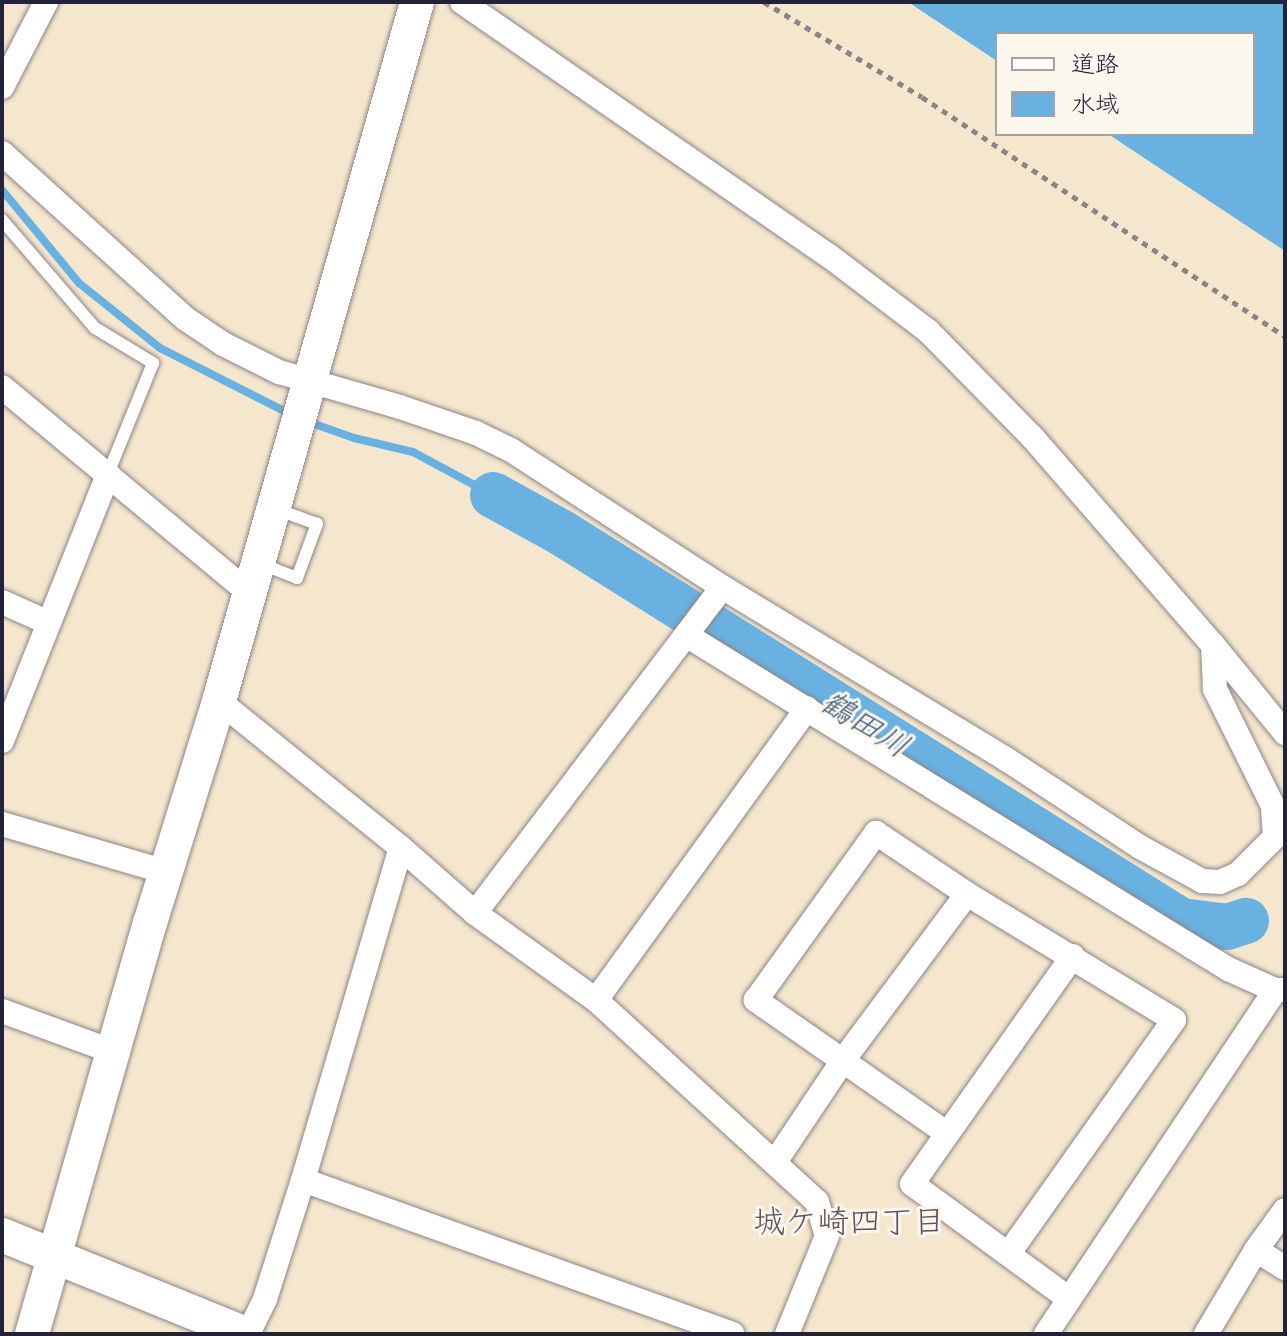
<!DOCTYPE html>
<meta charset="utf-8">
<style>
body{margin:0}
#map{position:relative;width:1287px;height:1336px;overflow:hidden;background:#f5e6ce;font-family:Sriracha,"Klee One",sans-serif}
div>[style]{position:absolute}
.water>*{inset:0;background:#68b1e0}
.stream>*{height:8px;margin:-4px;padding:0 4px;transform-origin:4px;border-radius:4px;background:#68b1e0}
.river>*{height:46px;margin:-23px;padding:0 23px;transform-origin:23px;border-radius:23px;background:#68b1e0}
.path>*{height:5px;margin-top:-2.5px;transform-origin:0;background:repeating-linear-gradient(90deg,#8c8484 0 6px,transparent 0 12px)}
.roads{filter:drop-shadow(0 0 2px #8c8484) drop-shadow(0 0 2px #8c8484)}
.lane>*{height:12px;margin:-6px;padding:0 6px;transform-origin:6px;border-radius:6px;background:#fff}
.street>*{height:24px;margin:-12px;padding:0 12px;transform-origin:12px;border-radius:12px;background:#fff}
.secondary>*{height:34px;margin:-17px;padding:0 17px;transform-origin:17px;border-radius:17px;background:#fff}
span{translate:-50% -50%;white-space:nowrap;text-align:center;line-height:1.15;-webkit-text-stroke:6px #fbf7ec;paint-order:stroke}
.water-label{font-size:32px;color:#3e5b7d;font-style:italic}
.neighbourhood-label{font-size:32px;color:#61505f}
.frame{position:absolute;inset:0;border:4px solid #22223b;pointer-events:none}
.legend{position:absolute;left:995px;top:32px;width:260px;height:104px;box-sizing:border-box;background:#fbf7ec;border:2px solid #a4a2a5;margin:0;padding:10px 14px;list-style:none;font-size:24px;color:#22223b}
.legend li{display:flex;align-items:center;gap:16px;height:40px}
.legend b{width:40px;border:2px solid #a4a2a5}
</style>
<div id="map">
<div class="water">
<i style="clip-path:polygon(908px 2px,1285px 2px,1285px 251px,1108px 134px,1253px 134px,1253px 34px,997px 34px,997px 61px)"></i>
</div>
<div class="stream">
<i style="left:2px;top:190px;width:121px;rotate:50.4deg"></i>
<i style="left:79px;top:283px;width:104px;rotate:38.7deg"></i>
<i style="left:160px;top:348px;width:150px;rotate:26.9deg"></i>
<i style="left:306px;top:421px;width:51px;rotate:19.5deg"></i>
<i style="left:354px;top:438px;width:61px;rotate:13.3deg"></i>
<i style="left:413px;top:452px;width:91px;rotate:28.3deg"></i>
</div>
<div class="river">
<i style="left:493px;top:495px;width:79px;rotate:28.8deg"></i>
<i style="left:562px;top:533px;width:731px;rotate:32.08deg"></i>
<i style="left:1181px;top:921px;width:46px;rotate:7.4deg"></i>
<i style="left:1227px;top:927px;width:20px;rotate:-18deg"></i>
</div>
<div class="path">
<i style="left:764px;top:2px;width:184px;rotate:31deg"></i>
<i style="left:922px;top:97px;width:435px;rotate:33.4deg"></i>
</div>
<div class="roads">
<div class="lane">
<i style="left:2px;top:220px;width:143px;rotate:49.3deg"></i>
<i style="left:95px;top:328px;width:68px;rotate:31.1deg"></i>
<i style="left:153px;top:363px;width:120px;rotate:112.1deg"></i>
<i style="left:259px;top:563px;width:41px;rotate:21.5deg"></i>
<i style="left:297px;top:578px;width:58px;rotate:-69.7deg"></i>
<i style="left:317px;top:524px;width:44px;rotate:-159.9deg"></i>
</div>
<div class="street">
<i style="left:462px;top:2px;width:445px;rotate:34.7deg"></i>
<i style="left:828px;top:255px;width:126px;rotate:37.2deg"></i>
<i style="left:928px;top:331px;width:150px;rotate:45.5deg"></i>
<i style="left:1033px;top:438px;width:274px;rotate:49deg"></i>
<i style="left:1213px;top:645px;width:114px;rotate:50.7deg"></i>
<i style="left:2px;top:87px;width:96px;rotate:-62.6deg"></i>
<i style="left:2px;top:153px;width:248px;rotate:42.1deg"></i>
<i style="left:186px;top:319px;width:45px;rotate:34deg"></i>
<i style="left:223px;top:344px;width:63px;rotate:26.6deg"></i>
<i style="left:279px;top:372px;width:126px;rotate:16.1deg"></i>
<i style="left:400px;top:407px;width:80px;rotate:18.9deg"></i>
<i style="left:476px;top:433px;width:39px;rotate:26deg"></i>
<i style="left:511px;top:450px;width:252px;rotate:33deg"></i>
<i style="left:722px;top:587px;width:332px;rotate:31.2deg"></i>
<i style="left:1006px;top:759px;width:160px;rotate:33.3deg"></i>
<i style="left:1140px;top:847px;width:71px;rotate:28.7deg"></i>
<i style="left:1202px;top:881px;width:18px;rotate:3deg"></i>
<i style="left:1220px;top:882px;width:20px;rotate:-24deg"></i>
<i style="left:1238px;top:874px;width:52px;rotate:-45deg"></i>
<i style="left:1275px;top:837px;width:31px;rotate:-94deg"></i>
<i style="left:1273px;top:806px;width:131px;rotate:-116.4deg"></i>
<i style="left:1215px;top:689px;width:44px;rotate:-92.6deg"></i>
<i style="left:2px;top:387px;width:320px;rotate:39.8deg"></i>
<i style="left:2px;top:602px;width:51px;rotate:24.1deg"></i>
<i style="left:686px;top:635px;width:637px;rotate:31.64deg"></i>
<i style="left:1228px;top:969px;width:51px;rotate:24.1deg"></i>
<i style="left:1275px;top:990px;width:10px"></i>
<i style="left:219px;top:701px;width:234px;rotate:38.9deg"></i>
<i style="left:401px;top:848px;width:98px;rotate:41.3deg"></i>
<i style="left:475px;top:913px;width:149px;rotate:35.7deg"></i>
<i style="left:596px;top:1000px;width:299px;rotate:42.4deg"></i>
<i style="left:817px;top:1202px;width:35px;rotate:74deg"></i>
<i style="left:827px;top:1236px;width:106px;rotate:112.2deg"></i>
<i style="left:2px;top:741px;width:287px;rotate:-68.3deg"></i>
<i style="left:2px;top:824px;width:171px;rotate:16.3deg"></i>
<i style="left:475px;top:913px;width:409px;rotate:-52.8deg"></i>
<i style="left:596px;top:1000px;width:360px;rotate:-54.1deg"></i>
<i style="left:2px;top:1011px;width:119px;rotate:20.1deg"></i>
<i style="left:945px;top:1132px;width:231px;rotate:-145.1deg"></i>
<i style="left:756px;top:1000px;width:206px;rotate:-54.3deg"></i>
<i style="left:876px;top:833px;width:110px;rotate:33.8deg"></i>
<i style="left:967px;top:894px;width:242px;rotate:31.3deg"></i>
<i style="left:1174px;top:1020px;width:284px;rotate:125.3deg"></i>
<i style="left:775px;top:1162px;width:124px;rotate:-56.2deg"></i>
<i style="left:844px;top:1059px;width:206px;rotate:-53.3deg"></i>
<i style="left:303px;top:1180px;width:456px;rotate:19.7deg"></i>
<i style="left:1256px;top:1250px;width:34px;rotate:32deg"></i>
<i style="left:1068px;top:1298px;width:193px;rotate:-143.8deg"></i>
<i style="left:912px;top:1184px;width:279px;rotate:-54.8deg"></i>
<i style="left:248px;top:1334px;width:39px;rotate:-64deg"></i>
<i style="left:265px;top:1299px;width:125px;rotate:-72.3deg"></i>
<i style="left:303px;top:1180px;width:346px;rotate:-73.6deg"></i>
<i style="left:1046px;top:1334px;width:413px;rotate:-56.3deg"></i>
<i style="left:1206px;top:1334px;width:98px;rotate:-59.2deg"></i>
<i style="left:1256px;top:1250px;width:49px;rotate:-54.1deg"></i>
</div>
<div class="secondary">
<i style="left:2px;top:1235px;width:263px;rotate:22.1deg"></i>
<i style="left:32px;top:1334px;width:428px;rotate:-74deg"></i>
<i style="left:150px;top:923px;width:232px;rotate:-72.7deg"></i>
<i style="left:219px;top:701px;width:727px;rotate:-74.18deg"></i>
</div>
</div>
<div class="water-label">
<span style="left:865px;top:725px;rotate:32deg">鶴田川</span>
</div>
<div class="neighbourhood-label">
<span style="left:849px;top:1222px">城ケ崎四丁目</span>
</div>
<div class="frame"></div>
<ul class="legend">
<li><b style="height:10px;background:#fff"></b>道路</li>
<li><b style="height:22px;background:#68b1e0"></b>水域</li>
</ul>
</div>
